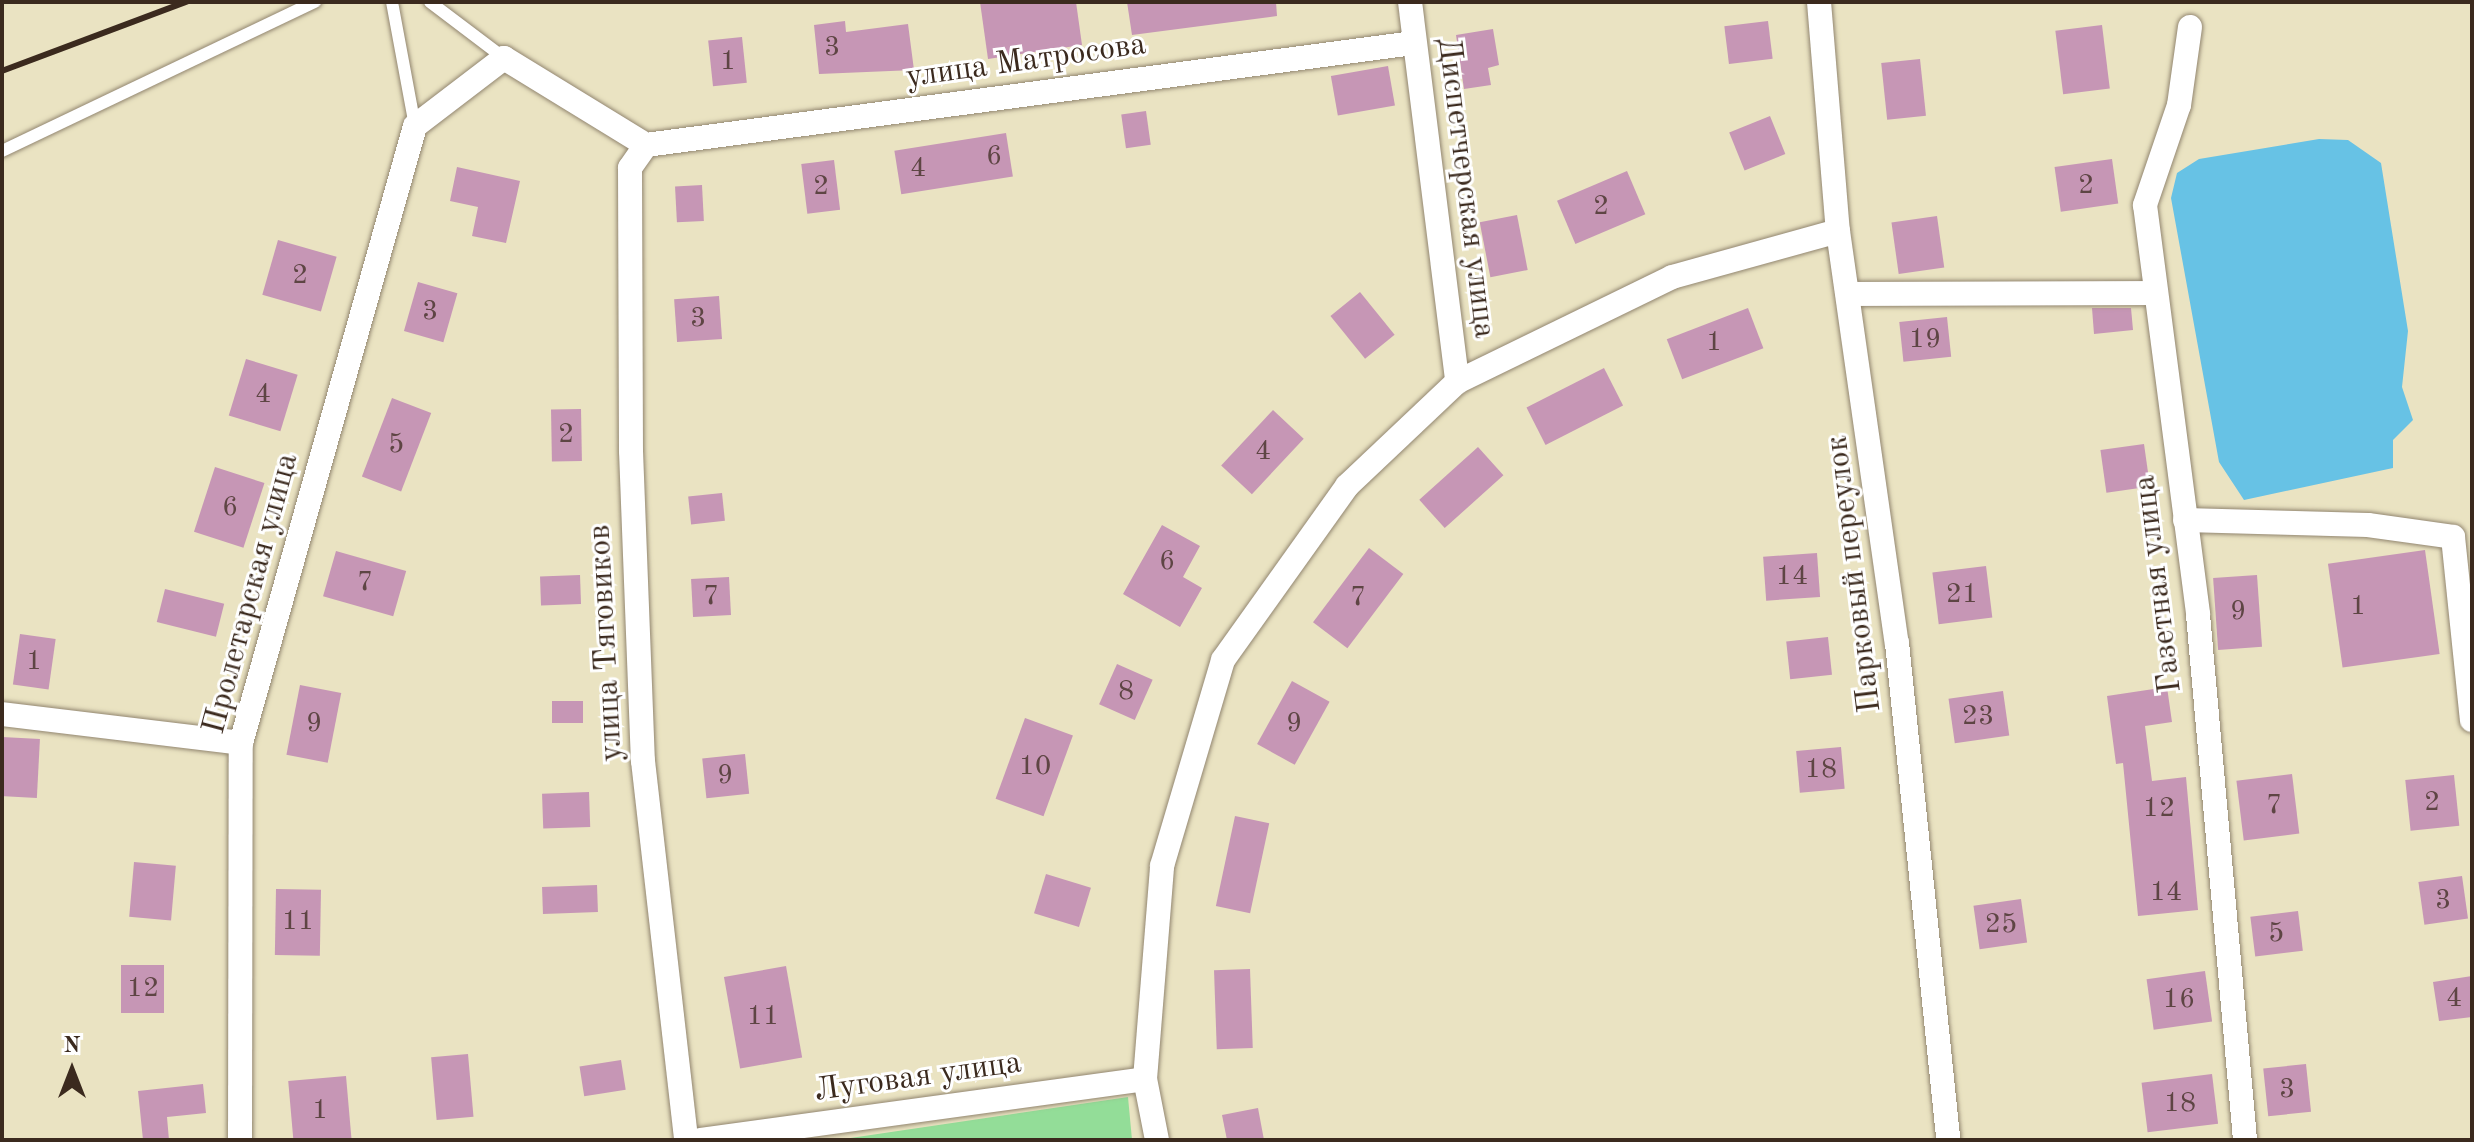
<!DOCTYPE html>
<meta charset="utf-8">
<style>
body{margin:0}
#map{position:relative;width:2474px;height:1142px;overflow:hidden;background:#eae3c2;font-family:"Old Standard TT",serif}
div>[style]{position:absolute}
.green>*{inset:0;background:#93dd98}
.water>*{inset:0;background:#67c2e5}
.building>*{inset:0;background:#c696b5;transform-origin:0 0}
.roads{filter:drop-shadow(0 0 2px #928670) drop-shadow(0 0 2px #928670)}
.lane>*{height:12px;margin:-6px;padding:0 6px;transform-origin:6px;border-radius:6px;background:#fff}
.street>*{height:24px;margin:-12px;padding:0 12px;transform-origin:12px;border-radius:12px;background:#fff}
.rail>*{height:6px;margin:-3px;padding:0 3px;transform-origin:3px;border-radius:3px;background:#3b2a1e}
span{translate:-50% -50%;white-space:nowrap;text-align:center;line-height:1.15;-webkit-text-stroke:6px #fff;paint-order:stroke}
.number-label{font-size:28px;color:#5e4544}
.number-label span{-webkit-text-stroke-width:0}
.street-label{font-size:32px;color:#3b2a1e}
.frame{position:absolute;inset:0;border:4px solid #3b2a1e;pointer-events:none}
.north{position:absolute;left:32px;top:1030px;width:80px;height:80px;-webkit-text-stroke:6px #fff;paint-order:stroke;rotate:0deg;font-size:22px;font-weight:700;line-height:32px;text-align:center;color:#3b2a1e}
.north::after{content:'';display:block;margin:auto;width:28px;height:36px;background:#3b2a1e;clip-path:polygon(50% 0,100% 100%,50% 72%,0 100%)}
</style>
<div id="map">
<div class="green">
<i style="clip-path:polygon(1128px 1097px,1132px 1140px,837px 1140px)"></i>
</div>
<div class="water">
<i style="clip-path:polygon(2319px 139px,2348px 140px,2381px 163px,2408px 331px,2402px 387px,2413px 420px,2393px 440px,2393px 468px,2244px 500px,2219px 462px,2171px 198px,2177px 173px,2199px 159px)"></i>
</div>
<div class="building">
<i style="clip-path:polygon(980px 2px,1076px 2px,1082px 45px,988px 59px)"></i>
<i style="clip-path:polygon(1127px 2px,1276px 2px,1277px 16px,1132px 35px)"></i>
<i style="clip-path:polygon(845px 21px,846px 32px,908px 24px,914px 70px,819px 74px,814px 25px)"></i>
<i style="left:1768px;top:21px;width:38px;height:44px;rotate:83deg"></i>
<i style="left:2102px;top:25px;width:64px;height:47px;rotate:83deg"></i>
<i style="clip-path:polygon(1493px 29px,1499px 65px,1488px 68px,1491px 85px,1464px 89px,1456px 35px)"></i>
<i style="left:742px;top:37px;width:46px;height:34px;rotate:84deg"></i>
<i style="left:1920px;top:59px;width:57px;height:39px;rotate:84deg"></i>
<i style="left:1388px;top:66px;width:40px;height:58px;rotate:80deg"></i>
<i style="left:1146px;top:111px;width:34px;height:25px;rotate:82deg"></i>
<i style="left:1770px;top:116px;width:41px;height:44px;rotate:68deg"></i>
<i style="left:1006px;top:133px;width:44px;height:113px;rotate:81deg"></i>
<i style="left:2112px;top:159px;width:45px;height:58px;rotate:82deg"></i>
<i style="left:834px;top:160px;width:50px;height:33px;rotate:83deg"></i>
<i style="clip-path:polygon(457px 167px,520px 181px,506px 243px,472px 236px,478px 207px,450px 201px)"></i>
<i style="left:1627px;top:171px;width:47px;height:76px;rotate:67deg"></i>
<i style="left:702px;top:185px;width:36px;height:27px;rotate:87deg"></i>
<i style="left:1517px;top:215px;width:56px;height:38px;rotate:79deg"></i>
<i style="left:1937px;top:216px;width:52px;height:46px;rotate:82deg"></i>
<i style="left:278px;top:240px;width:61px;height:57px;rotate:16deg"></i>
<i style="left:418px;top:282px;width:41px;height:51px;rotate:16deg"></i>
<i style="left:1360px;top:292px;width:55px;height:38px;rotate:51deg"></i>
<i style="left:719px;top:296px;width:43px;height:45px;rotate:86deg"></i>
<i style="left:1748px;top:308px;width:43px;height:87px;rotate:69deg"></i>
<i style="clip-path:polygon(2092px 308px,2131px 308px,2133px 330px,2094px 334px)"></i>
<i style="left:1947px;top:317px;width:40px;height:48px;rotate:84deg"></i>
<i style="left:246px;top:359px;width:54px;height:59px;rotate:17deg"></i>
<i style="left:1604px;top:368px;width:42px;height:87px;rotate:63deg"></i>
<i style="left:392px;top:398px;width:42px;height:84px;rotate:21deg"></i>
<i style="left:581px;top:409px;width:52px;height:30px;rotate:89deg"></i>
<i style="left:1273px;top:410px;width:42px;height:76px;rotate:43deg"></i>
<i style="left:2144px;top:444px;width:43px;height:44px;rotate:82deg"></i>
<i style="left:1478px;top:447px;width:38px;height:79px;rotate:48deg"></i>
<i style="left:215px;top:467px;width:52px;height:68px;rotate:18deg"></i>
<i style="left:722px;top:493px;width:28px;height:34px;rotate:84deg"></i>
<i style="clip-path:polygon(1162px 525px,1200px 546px,1183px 577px,1202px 588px,1180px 627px,1123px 594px)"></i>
<i style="left:1369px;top:548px;width:43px;height:93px;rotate:37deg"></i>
<i style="left:2425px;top:550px;width:105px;height:98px;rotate:82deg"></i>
<i style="left:336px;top:551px;width:73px;height:47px;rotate:16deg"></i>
<i style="left:1817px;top:553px;width:44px;height:54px;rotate:86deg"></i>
<i style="left:1986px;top:566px;width:52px;height:54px;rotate:83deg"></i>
<i style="left:580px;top:575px;width:29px;height:40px;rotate:88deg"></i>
<i style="left:2257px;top:575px;width:72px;height:44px;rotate:86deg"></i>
<i style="left:729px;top:577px;width:38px;height:38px;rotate:87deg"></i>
<i style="left:165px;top:589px;width:61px;height:34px;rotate:14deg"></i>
<i style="left:20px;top:634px;width:36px;height:51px;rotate:8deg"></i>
<i style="left:1828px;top:637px;width:38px;height:42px;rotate:84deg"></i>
<i style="left:1117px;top:664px;width:39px;height:44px;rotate:24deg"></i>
<i style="left:1292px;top:681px;width:43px;height:72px;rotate:29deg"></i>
<i style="left:300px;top:685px;width:42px;height:71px;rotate:11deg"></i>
<i style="clip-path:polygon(2167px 687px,2172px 722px,2145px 726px,2152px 781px,2186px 777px,2198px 910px,2138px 916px,2123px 763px,2116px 764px,2107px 696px)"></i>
<i style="left:2003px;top:691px;width:45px;height:55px;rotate:82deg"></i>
<i style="left:583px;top:701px;width:22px;height:31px;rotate:90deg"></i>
<i style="left:1025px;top:718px;width:51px;height:86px;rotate:20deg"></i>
<i style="left:2px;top:737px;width:38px;height:59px;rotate:3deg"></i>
<i style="left:1841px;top:747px;width:42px;height:45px;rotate:85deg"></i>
<i style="left:745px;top:754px;width:40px;height:43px;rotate:84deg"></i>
<i style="left:2292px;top:774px;width:60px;height:56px;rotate:83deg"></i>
<i style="left:2454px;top:775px;width:51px;height:49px;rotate:84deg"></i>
<i style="left:589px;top:792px;width:35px;height:47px;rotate:88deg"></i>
<i style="left:1235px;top:816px;width:35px;height:92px;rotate:12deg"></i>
<i style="left:134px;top:862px;width:42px;height:55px;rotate:5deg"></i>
<i style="left:1046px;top:874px;width:47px;height:41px;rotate:17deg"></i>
<i style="left:2462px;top:876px;width:43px;height:44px;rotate:82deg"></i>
<i style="left:597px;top:885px;width:27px;height:55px;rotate:88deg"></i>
<i style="left:276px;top:889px;width:45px;height:66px;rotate:1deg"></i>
<i style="left:2021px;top:899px;width:44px;height:48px;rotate:82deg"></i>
<i style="left:2298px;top:911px;width:40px;height:48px;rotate:83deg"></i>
<i style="left:121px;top:965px;width:43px;height:48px"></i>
<i style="left:786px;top:966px;width:93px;height:63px;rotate:80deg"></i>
<i style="left:1250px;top:969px;width:79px;height:36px;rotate:88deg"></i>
<i style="left:2205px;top:971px;width:51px;height:59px;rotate:82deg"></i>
<i style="clip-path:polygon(2472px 976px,2472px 1017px,2439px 1021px,2433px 982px)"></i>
<i style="left:468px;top:1054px;width:63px;height:37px;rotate:85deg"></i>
<i style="left:621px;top:1060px;width:30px;height:42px;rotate:81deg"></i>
<i style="left:2306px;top:1064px;width:48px;height:43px;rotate:84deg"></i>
<i style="left:2212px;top:1074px;width:50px;height:71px;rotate:83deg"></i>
<i style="left:346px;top:1076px;width:64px;height:58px;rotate:85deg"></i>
<i style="clip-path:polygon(203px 1084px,206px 1113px,167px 1117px,169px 1140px,143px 1140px,138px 1091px)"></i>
<i style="clip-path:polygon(1258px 1108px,1264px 1140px,1227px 1140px,1222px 1115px)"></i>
</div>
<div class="roads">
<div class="lane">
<i style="left:392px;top:2px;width:126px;rotate:79.5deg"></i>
<i style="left:430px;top:2px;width:93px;rotate:37.1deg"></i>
<i style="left:2px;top:151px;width:347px;rotate:-25.5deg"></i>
</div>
<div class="street">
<i style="left:1410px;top:2px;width:383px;rotate:82.9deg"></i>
<i style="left:1819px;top:2px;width:230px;rotate:85.3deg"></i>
<i style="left:1838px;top:231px;width:416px;rotate:81.9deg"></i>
<i style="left:1897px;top:643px;width:500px;rotate:84.1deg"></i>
<i style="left:2190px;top:27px;width:79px;rotate:98deg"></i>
<i style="left:2179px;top:105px;width:106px;rotate:108.8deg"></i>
<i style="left:2145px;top:205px;width:413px;rotate:82.6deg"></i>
<i style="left:2198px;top:615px;width:527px;rotate:84.88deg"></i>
<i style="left:646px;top:145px;width:28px;rotate:125deg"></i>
<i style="left:630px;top:168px;width:283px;rotate:89.8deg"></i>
<i style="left:631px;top:451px;width:310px;rotate:87.8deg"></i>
<i style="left:643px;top:761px;width:381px;rotate:83.5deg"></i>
<i style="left:646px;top:145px;width:775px;rotate:-7.57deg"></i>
<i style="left:1853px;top:294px;width:300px;rotate:-0.2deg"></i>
<i style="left:2185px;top:520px;width:183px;rotate:1.6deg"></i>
<i style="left:2368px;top:525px;width:86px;rotate:8deg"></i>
<i style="left:2453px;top:537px;width:184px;rotate:84.1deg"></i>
<i style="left:2px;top:714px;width:241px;rotate:6.9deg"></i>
<i style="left:240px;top:1140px;width:397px;rotate:-89.9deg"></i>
<i style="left:241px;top:743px;width:641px;rotate:-74.25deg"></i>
<i style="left:415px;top:126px;width:112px;rotate:-37.4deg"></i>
<i style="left:504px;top:58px;width:167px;rotate:31.5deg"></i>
<i style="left:701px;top:1140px;width:448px;rotate:-7.8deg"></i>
<i style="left:1157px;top:1140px;width:62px;rotate:-101.1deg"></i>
<i style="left:1145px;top:1079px;width:214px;rotate:-85.4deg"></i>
<i style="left:1162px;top:866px;width:215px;rotate:-73.5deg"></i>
<i style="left:1223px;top:660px;width:214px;rotate:-54.5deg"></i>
<i style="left:1347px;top:486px;width:151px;rotate:-43.4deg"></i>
<i style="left:1457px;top:382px;width:239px;rotate:-26deg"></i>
<i style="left:1672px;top:277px;width:172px;rotate:-15.5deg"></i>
</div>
</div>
<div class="rail">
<i style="left:2px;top:71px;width:197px;rotate:-20.6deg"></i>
</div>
<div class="number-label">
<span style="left:832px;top:48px">3</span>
<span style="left:728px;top:62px">1</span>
<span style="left:994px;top:157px">6</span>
<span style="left:918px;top:169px">4</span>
<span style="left:2086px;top:186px">2</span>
<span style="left:821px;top:187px">2</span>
<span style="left:1601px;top:207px">2</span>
<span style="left:300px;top:276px">2</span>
<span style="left:430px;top:312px">3</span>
<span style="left:698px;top:319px">3</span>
<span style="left:1925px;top:340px">19</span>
<span style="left:1714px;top:343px">1</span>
<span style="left:263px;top:395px">4</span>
<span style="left:566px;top:435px">2</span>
<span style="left:396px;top:445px">5</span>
<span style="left:1263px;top:452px">4</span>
<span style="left:230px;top:508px">6</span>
<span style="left:1167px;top:562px">6</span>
<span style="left:1792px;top:577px">14</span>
<span style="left:365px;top:583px">7</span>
<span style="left:1962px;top:595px">21</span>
<span style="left:711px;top:597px">7</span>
<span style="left:1358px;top:598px">7</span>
<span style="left:2358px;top:607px">1</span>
<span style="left:2238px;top:612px">9</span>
<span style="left:34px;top:662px">1</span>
<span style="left:1126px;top:692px">8</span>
<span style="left:1978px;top:717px">23</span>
<span style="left:314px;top:724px">9</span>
<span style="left:1294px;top:724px">9</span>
<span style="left:1035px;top:767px">10</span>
<span style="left:1821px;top:770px">18</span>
<span style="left:725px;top:776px">9</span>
<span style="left:2432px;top:803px">2</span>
<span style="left:2274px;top:806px">7</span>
<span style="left:2159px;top:809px">12</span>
<span style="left:2166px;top:893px">14</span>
<span style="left:2443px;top:901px">3</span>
<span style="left:298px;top:922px">11</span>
<span style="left:2001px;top:925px">25</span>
<span style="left:2276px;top:934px">5</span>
<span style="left:143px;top:989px">12</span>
<span style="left:2454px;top:999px">4</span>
<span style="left:2179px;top:1000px">16</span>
<span style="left:763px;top:1017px">11</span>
<span style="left:2287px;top:1090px">3</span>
<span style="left:2180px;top:1104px">18</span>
<span style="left:320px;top:1111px">1</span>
</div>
<div class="street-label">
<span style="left:1026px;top:62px;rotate:-8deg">улица Матросова</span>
<span style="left:1465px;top:188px;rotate:83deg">Диспетчерская улица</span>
<span style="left:1855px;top:574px;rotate:-97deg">Парковый переулок</span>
<span style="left:2159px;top:584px;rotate:-97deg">Газетная улица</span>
<span style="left:252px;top:594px;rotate:-75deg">Пролетарская улица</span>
<span style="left:607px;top:643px;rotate:-93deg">улица Тяговиков</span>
<span style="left:918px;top:1078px;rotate:-8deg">Луговая улица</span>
</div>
<div class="frame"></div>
<div class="north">N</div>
</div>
